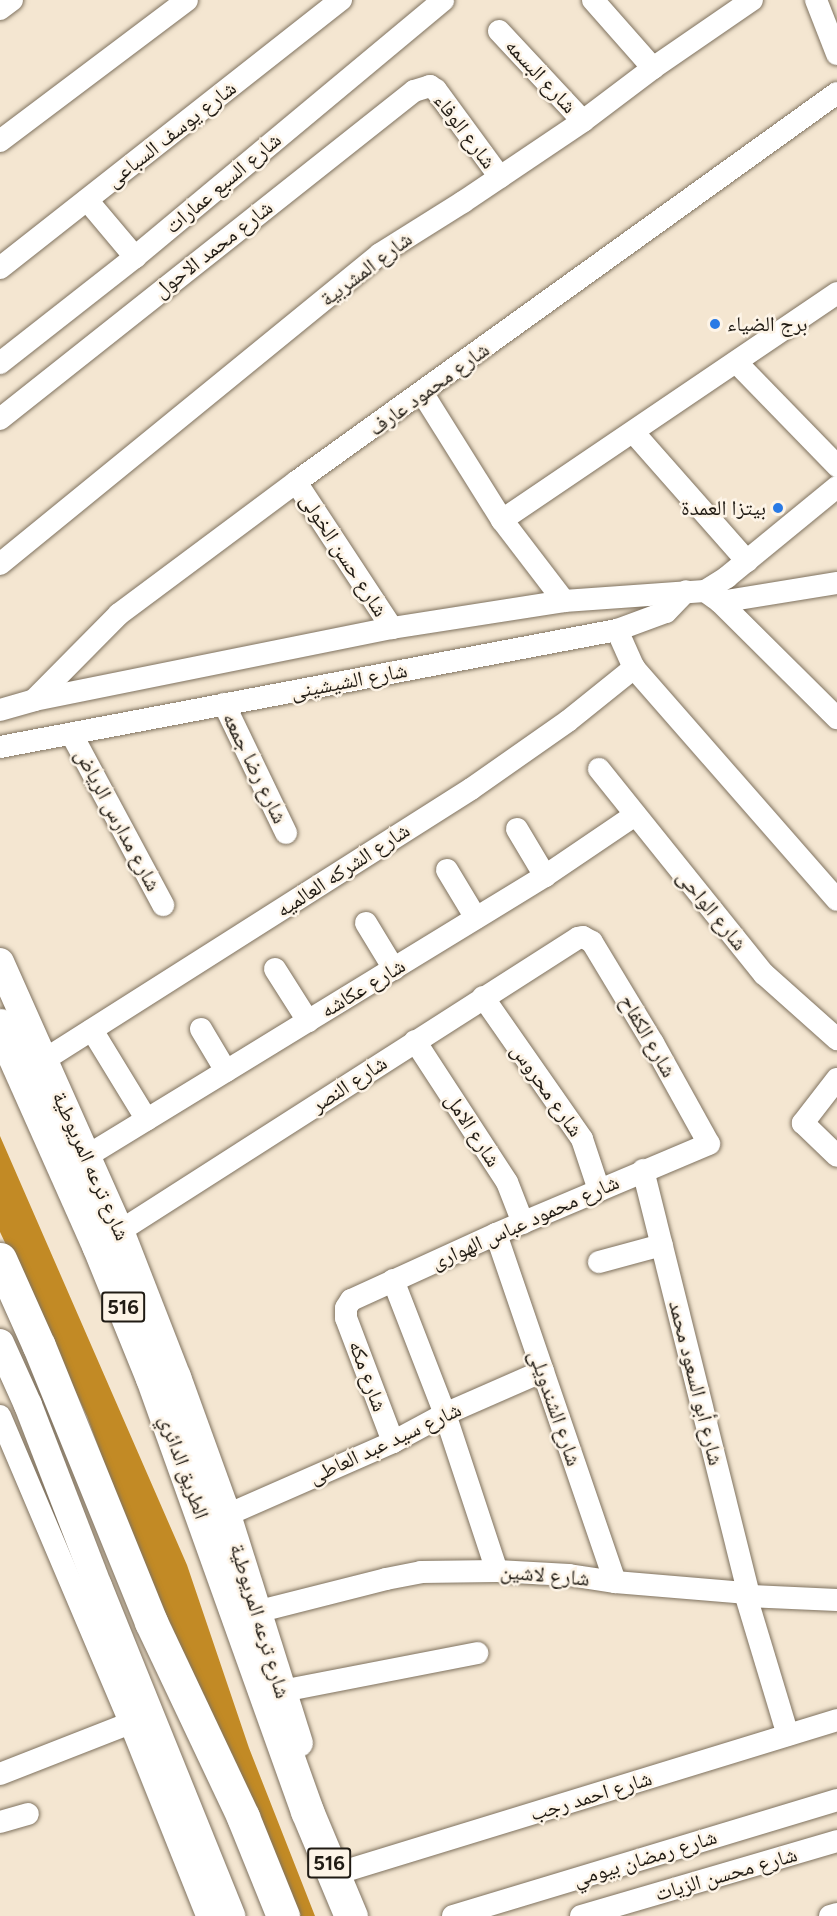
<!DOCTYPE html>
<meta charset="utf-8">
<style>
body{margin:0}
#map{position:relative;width:837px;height:1916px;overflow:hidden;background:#f4e6d1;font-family:Figtree,"Noto Naskh Arabic",sans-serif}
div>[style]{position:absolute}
.water>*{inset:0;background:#c28a25}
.roads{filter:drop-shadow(0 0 2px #7f725f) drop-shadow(0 0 2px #7f725f)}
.minor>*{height:22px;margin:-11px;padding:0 11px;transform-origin:11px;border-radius:11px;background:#fff}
.major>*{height:28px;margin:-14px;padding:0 14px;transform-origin:14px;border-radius:14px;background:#fff}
.highway>*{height:33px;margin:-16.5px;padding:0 16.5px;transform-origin:16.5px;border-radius:16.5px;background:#fff}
.dots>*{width:16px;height:16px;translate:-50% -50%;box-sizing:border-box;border:3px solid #fdf4e7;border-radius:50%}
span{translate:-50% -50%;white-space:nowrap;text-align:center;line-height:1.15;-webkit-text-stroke:5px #fdf4e7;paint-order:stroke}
.shield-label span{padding:2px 4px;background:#fdf4e7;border:2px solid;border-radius:4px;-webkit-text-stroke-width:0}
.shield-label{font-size:20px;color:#201b14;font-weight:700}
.street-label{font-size:21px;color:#201b14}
.poi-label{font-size:21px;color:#201b14}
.left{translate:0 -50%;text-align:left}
.right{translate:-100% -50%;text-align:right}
</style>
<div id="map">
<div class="water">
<i style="clip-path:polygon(0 1136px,187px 1565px,249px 1748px,315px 1916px,279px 1916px,220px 1779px,87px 1416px,0 1232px)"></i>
</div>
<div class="roads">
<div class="minor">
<i style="left:593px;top:0;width:91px;rotate:48.6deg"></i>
<i style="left:816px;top:0;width:58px;rotate:68.7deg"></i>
<i style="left:0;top:9px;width:15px;rotate:-37deg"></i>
<i style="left:499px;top:31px;width:123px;rotate:47deg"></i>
<i style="left:0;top:141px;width:234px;rotate:-37deg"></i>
<i style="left:87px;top:200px;width:75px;rotate:49.9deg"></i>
<i style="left:0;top:268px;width:434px;rotate:-38.2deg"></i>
<i style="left:0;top:363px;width:172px;rotate:-38.1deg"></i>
<i style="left:135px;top:257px;width:401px;rotate:-39.8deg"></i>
<i style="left:737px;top:363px;width:144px;rotate:45.8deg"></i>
<i style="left:423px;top:394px;width:149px;rotate:57.9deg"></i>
<i style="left:502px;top:520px;width:102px;rotate:52.6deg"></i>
<i style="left:0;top:419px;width:528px;rotate:-38.39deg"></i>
<i style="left:414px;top:91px;width:17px;rotate:-17deg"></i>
<i style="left:430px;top:86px;width:7px;rotate:34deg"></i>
<i style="left:436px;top:90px;width:108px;rotate:53.7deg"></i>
<i style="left:634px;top:433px;width:171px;rotate:48.6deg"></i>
<i style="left:296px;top:482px;width:175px;rotate:56.7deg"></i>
<i style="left:502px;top:520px;width:405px;rotate:-34.1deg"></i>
<i style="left:0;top:564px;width:490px;rotate:-39.2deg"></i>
<i style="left:380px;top:254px;width:98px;rotate:-32.1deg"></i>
<i style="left:463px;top:202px;width:145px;rotate:-34deg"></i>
<i style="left:583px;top:121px;width:88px;rotate:-37.1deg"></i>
<i style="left:653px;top:68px;width:120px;rotate:-34.5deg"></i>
<i style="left:705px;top:591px;width:19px;rotate:36deg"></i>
<i style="left:720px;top:602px;width:165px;rotate:44.8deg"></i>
<i style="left:720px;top:602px;width:119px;rotate:-9.2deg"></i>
<i style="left:617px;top:630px;width:42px;rotate:65.9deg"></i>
<i style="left:634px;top:668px;width:308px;rotate:48.8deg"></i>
<i style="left:34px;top:700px;width:121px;rotate:-45.3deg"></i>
<i style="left:119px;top:614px;width:221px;rotate:-36.7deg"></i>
<i style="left:296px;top:482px;width:666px;rotate:-35.72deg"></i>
<i style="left:224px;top:704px;width:143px;rotate:64.3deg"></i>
<i style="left:0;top:710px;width:35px;rotate:-16deg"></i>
<i style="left:34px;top:700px;width:365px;rotate:-11.4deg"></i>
<i style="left:392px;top:628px;width:174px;rotate:-8.9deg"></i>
<i style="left:564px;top:601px;width:141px;rotate:-4.1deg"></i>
<i style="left:705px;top:591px;width:26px;rotate:-32deg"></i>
<i style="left:727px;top:577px;width:142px;rotate:-39.3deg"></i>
<i style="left:72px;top:735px;width:193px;rotate:61.8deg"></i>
<i style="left:0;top:747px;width:628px;rotate:-10.74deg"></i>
<i style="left:617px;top:630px;width:52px;rotate:-20.2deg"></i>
<i style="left:666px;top:612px;width:29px;rotate:-46deg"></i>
<i style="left:599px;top:769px;width:263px;rotate:51.2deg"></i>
<i style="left:764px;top:974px;width:98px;rotate:41.7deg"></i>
<i style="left:517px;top:829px;width:55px;rotate:59.2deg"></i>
<i style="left:447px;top:870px;width:56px;rotate:58.9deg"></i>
<i style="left:366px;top:923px;width:54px;rotate:58.7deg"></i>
<i style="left:275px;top:969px;width:62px;rotate:57.6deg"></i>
<i style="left:483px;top:997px;width:173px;rotate:55.1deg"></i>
<i style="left:582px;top:1139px;width:54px;rotate:71.6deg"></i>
<i style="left:201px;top:1029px;width:49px;rotate:59.2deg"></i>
<i style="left:92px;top:1030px;width:105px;rotate:58.6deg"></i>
<i style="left:415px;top:1041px;width:168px;rotate:56.9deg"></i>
<i style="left:507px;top:1182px;width:44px;rotate:68.7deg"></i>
<i style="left:44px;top:1060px;width:506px;rotate:-32.4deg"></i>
<i style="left:471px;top:789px;width:118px;rotate:-35deg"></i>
<i style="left:568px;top:721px;width:85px;rotate:-38.8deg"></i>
<i style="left:837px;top:1079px;width:56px;rotate:127.7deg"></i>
<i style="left:803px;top:1123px;width:47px;rotate:44.1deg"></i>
<i style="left:87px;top:1156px;width:537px;rotate:-31.44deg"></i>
<i style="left:545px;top:876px;width:109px;rotate:-34.1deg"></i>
<i style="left:643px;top:1170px;width:439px;rotate:76deg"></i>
<i style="left:120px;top:1231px;width:544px;rotate:-32.61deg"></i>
<i style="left:578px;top:938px;width:5px;rotate:-11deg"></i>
<i style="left:583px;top:937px;width:10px;rotate:29deg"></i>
<i style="left:592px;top:942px;width:118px;rotate:58.9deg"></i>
<i style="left:653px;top:1043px;width:115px;rotate:61deg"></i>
<i style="left:709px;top:1144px;width:231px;rotate:157.1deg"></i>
<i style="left:496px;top:1234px;width:159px;rotate:155.5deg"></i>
<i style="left:351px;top:1300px;width:9px;rotate:122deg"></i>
<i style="left:346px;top:1308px;width:10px;rotate:90deg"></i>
<i style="left:346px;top:1318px;width:133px;rotate:69.2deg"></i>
<i style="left:496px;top:1234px;width:368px;rotate:71.1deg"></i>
<i style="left:599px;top:1262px;width:65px;rotate:-15.1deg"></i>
<i style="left:393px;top:1280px;width:144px;rotate:68.8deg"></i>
<i style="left:445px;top:1414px;width:165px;rotate:71.7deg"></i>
<i style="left:0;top:1416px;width:333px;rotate:67deg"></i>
<i style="left:130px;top:1723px;width:208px;rotate:68.2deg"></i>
<i style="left:227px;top:1515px;width:181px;rotate:-23.7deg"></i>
<i style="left:393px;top:1442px;width:59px;rotate:-28.3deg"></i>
<i style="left:445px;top:1414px;width:107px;rotate:-23.7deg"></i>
<i style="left:745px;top:1593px;width:148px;rotate:73.2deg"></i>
<i style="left:256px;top:1612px;width:134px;rotate:-14.2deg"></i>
<i style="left:386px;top:1579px;width:36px;rotate:-11deg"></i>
<i style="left:421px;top:1572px;width:76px;rotate:-0.8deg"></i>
<i style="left:497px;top:1571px;width:72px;rotate:3.2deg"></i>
<i style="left:569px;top:1575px;width:47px;rotate:8.7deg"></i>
<i style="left:615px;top:1582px;width:130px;rotate:4.8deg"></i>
<i style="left:745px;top:1593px;width:5px;rotate:37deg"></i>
<i style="left:749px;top:1596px;width:88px;rotate:2.6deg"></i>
<i style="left:282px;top:1691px;width:199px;rotate:-11deg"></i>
<i style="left:0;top:1774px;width:140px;rotate:-21.4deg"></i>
<i style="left:0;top:1822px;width:29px;rotate:-16deg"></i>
<i style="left:345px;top:1871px;width:515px;rotate:-17.06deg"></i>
<i style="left:453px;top:1916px;width:401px;rotate:-16.8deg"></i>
<i style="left:581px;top:1916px;width:267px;rotate:-16.3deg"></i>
<i style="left:830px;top:1916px;width:7px;rotate:-16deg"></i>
</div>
<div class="major">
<i style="left:0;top:962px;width:295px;rotate:66deg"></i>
<i style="left:120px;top:1231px;width:157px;rotate:68.7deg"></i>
<i style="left:177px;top:1377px;width:147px;rotate:70.1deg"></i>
<i style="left:227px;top:1515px;width:239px;rotate:72.5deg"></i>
<i style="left:0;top:1343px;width:68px;rotate:65.7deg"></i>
<i style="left:28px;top:1405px;width:194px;rotate:68.9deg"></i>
<i style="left:98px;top:1586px;width:356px;rotate:68deg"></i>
</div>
<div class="highway">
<i style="left:0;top:1025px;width:241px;rotate:66deg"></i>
<i style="left:98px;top:1245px;width:144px;rotate:67.9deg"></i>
<i style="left:152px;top:1378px;width:460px;rotate:70.3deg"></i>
<i style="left:307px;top:1811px;width:114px;rotate:67.3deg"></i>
<i style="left:0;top:1259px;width:95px;rotate:65.9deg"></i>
<i style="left:39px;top:1346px;width:298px;rotate:67.9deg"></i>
<i style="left:151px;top:1622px;width:216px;rotate:64.7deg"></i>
<i style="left:243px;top:1817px;width:107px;rotate:68deg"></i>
</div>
</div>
<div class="dots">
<i style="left:715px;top:324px;background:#297ae5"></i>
<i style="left:778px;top:508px;background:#297ae5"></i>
</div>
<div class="shield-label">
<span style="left:123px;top:1307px">516</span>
<span style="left:329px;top:1863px">516</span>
</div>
<div class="street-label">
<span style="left:541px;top:76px;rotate:47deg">شارع البسمه</span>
<span style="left:465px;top:131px;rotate:53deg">شارع الوفاء</span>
<span style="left:171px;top:134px;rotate:-38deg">شارع يوسف السباعى</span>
<span style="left:223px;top:183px;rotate:-40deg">شارع السبع عمارات</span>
<span style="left:213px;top:249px;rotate:-38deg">شارع محمد الاحول</span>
<span style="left:366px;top:269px;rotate:-37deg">شارع المشربية</span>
<span style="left:429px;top:389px;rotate:-36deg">شارع محمود عارف</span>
<span style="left:344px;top:555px;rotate:57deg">شارع حسن الخولى</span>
<span style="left:349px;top:681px;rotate:-11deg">شارع الشيشينى</span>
<span style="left:255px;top:768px;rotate:64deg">شارع رضا جمعه</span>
<span style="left:118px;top:820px;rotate:62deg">شارع مدارس الرياض</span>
<span style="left:343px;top:870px;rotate:-33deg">شارع الشركه العالميه</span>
<span style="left:712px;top:910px;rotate:51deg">شارع الواحى</span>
<span style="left:363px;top:988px;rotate:-31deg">شارع عكاشه</span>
<span style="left:648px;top:1036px;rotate:60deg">شارع الكفاح</span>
<span style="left:349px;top:1084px;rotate:-33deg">شارع النصر</span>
<span style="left:547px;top:1090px;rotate:55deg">شارع محروس</span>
<span style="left:473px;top:1130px;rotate:57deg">شارع الامل</span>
<span style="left:91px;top:1166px;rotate:66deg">شارع ترعه المريوطية</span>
<span style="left:525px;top:1222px;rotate:-24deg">شارع محمود عباس الهوارى</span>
<span style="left:368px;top:1376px;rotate:70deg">شارع مكه</span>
<span style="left:696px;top:1383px;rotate:76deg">شارع أبو السعود محمد</span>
<span style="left:555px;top:1408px;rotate:71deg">شارع الشندويلى</span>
<span style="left:385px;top:1443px;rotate:-25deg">شارع سيد عبد العاطى</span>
<span style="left:184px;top:1467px;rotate:70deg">الطريق الدائري</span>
<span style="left:545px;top:1575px;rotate:5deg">شارع لاشين</span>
<span style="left:260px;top:1621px;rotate:73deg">شارع ترعه المريوطية</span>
<span style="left:591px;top:1796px;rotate:-17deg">شارع احمد رجب</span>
<span style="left:645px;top:1858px;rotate:-17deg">شارع رمضان بيومي</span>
<span style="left:726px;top:1874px;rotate:-16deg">شارع محسن الزيات</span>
</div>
<div class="poi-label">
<span class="left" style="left:727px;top:324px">برج الضياء</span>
<span class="right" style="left:766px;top:508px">بيتزا العمدة</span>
</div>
</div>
